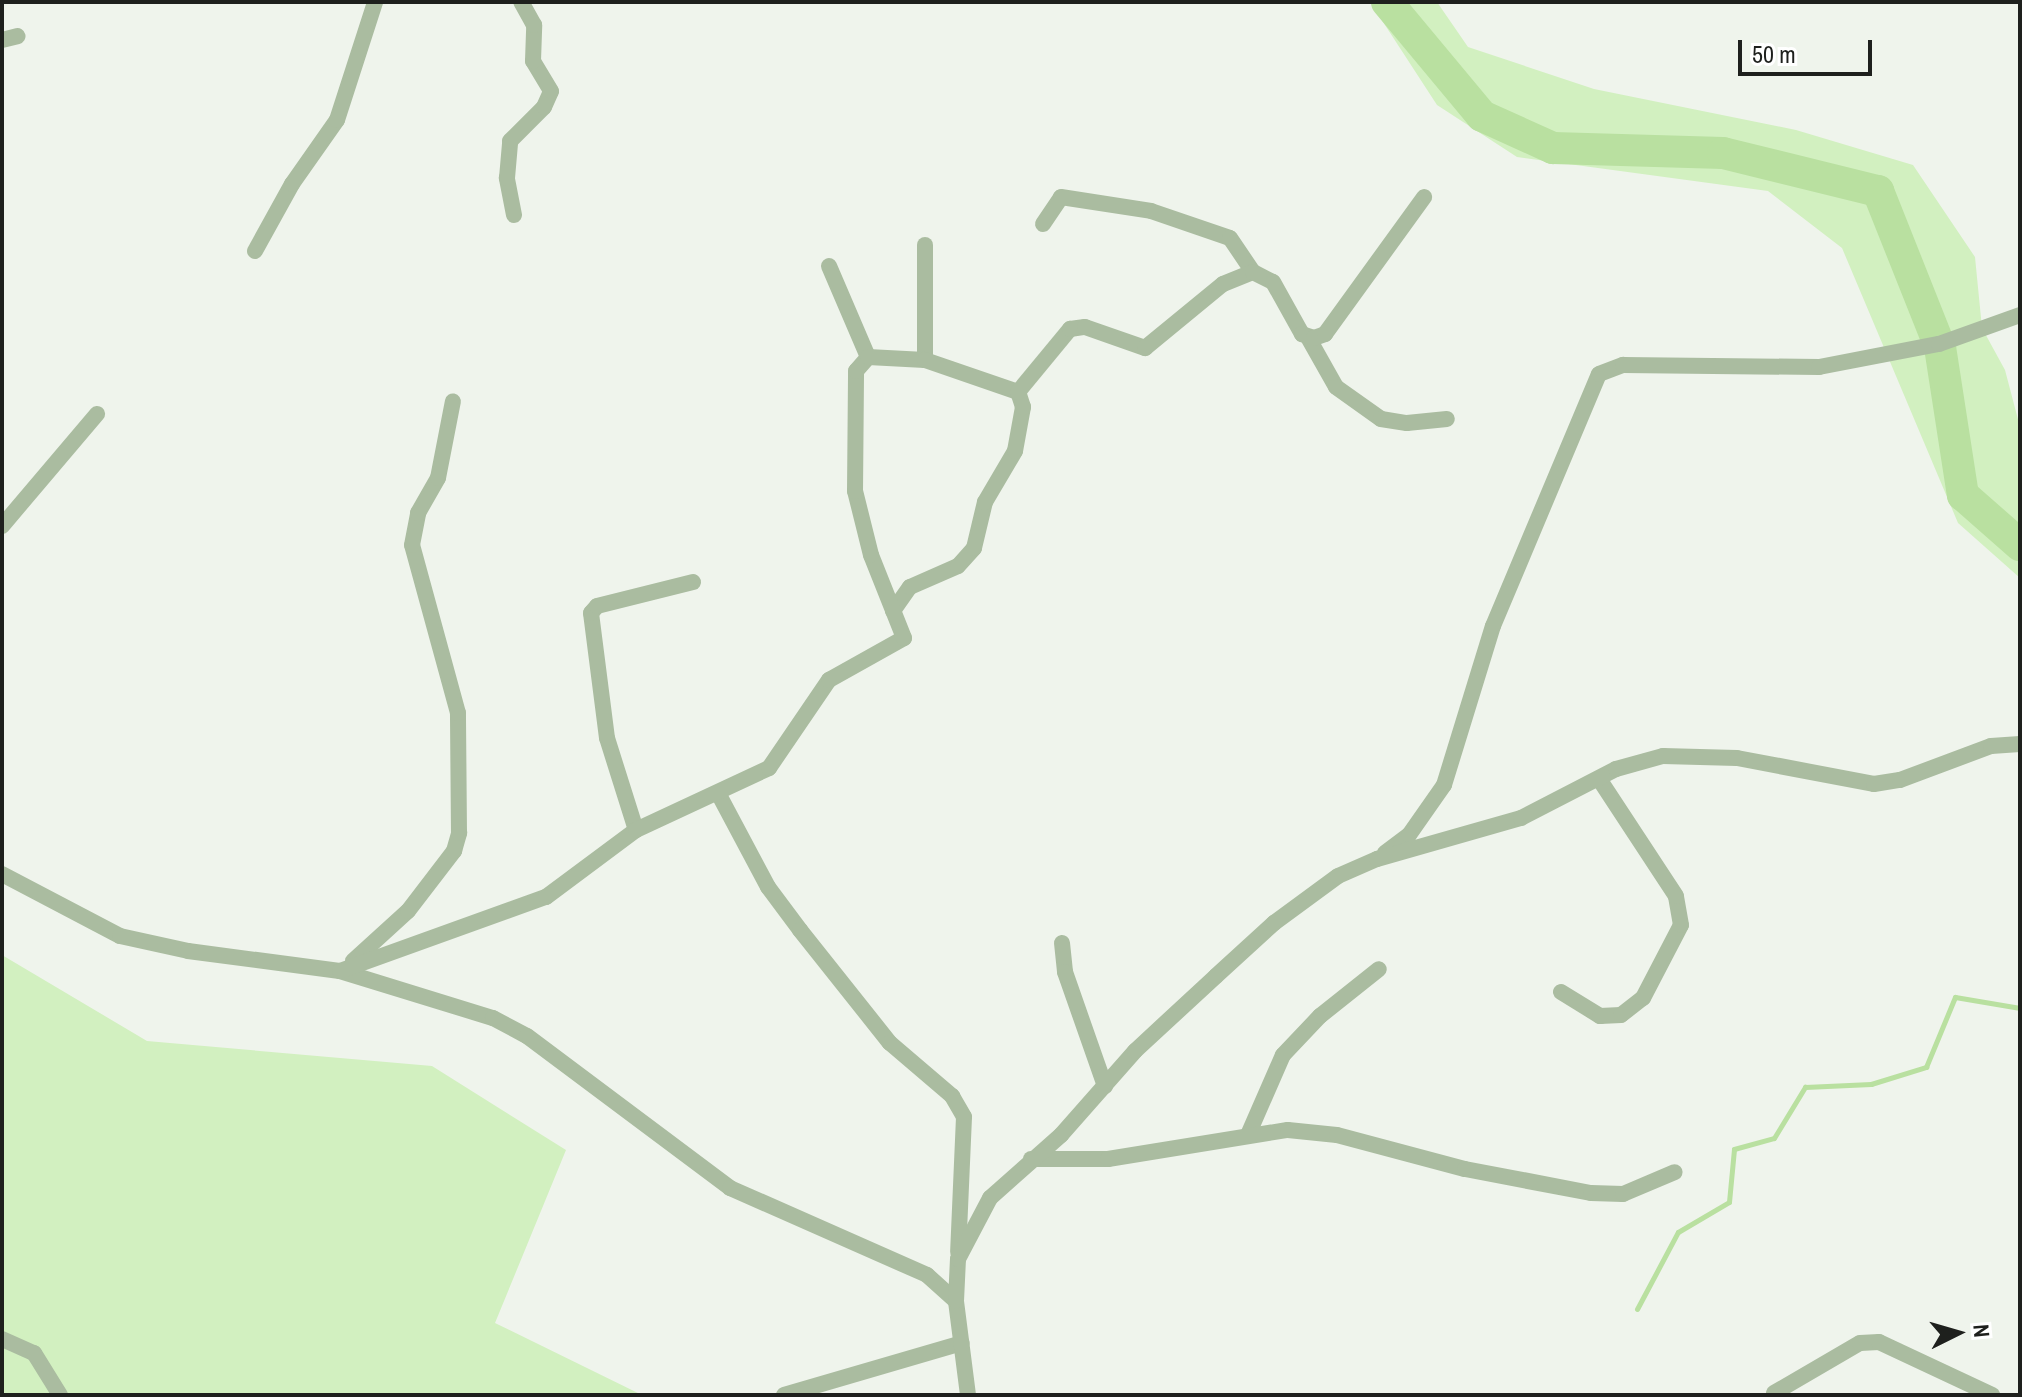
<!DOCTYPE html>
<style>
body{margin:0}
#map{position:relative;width:2022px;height:1397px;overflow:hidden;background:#eff4ec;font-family:"Archivo Narrow",sans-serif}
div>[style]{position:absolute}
.green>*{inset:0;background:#d2f0c0}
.stream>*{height:5px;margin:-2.5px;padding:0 2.5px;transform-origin:2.5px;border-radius:2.5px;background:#b9e0a0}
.river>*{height:32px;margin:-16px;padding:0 16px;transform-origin:16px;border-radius:16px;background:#b9e0a0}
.street>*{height:16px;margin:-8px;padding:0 8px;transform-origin:8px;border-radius:8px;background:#aabca0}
span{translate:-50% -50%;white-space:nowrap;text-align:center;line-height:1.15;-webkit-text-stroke:7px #fff;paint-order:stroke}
.frame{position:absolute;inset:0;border:4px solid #1e201d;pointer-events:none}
.north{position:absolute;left:1918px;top:1293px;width:80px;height:80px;-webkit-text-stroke:6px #fff;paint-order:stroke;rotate:85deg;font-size:22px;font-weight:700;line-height:32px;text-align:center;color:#1e201d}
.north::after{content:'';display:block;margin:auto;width:28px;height:36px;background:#1e201d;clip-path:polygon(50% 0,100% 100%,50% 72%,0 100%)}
.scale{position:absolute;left:1738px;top:40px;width:134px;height:36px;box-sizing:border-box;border:4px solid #1e201d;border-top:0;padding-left:10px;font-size:24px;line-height:28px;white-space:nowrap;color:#1e201d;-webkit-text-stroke:6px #fff;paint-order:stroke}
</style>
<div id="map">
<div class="green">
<i style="clip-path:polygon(1370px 2px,1437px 2px,1468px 47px,1594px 89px,1796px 130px,1913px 165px,1975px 257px,1982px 328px,2005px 370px,2020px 427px,2020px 578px,1958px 523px,1842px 248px,1768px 191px,1517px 157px,1437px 105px)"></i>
<i style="clip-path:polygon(2px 955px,147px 1041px,432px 1066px,566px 1150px,495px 1323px,642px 1395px,2px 1395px)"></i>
</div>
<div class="stream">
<i style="left:1637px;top:1309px;width:87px;rotate:-62deg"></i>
<i style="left:1678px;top:1232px;width:59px;rotate:-30.5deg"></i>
<i style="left:1729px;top:1202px;width:53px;rotate:-84.6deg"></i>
<i style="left:1734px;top:1149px;width:41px;rotate:-15.4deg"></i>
<i style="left:1774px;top:1138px;width:60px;rotate:-58.7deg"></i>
<i style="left:1805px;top:1087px;width:66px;rotate:-2.6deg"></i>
<i style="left:1871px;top:1084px;width:58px;rotate:-17.2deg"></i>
<i style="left:1926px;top:1067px;width:76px;rotate:-67.5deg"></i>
<i style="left:1955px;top:997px;width:66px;rotate:9.6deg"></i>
</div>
<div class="river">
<i style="left:1387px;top:2px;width:148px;rotate:50.2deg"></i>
<i style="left:1482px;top:116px;width:78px;rotate:24.3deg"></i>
<i style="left:1553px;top:148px;width:170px;rotate:1.7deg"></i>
<i style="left:1723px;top:153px;width:160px;rotate:13.8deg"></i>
<i style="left:1878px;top:191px;width:168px;rotate:68.3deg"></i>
<i style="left:1940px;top:347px;width:150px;rotate:81.2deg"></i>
<i style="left:1963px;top:495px;width:76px;rotate:41.3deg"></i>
</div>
<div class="street">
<i style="left:2px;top:40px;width:16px;rotate:-14deg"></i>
<i style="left:514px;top:215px;width:38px;rotate:-101deg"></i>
<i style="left:507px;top:178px;width:37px;rotate:-85deg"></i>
<i style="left:510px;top:141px;width:48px;rotate:-45deg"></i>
<i style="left:544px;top:107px;width:17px;rotate:-66deg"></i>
<i style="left:551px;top:91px;width:35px;rotate:-121deg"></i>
<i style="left:533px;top:61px;width:36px;rotate:-88deg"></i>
<i style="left:534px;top:25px;width:26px;rotate:-119deg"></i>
<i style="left:1043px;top:224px;width:32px;rotate:-56deg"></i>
<i style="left:1061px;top:197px;width:91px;rotate:8.8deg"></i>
<i style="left:1151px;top:211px;width:83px;rotate:18.9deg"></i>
<i style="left:1230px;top:238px;width:41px;rotate:55.9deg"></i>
<i style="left:925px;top:245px;width:115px;rotate:90deg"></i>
<i style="left:255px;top:251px;width:77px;rotate:-61.1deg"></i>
<i style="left:292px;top:184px;width:78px;rotate:-54.9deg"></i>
<i style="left:337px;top:120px;width:124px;rotate:-72.1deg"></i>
<i style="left:829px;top:266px;width:99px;rotate:66.8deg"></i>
<i style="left:1309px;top:339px;width:55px;rotate:60.6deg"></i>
<i style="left:1336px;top:387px;width:55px;rotate:35.4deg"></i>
<i style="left:1381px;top:419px;width:26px;rotate:9deg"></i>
<i style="left:1407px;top:423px;width:40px;rotate:-5.7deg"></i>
<i style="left:2px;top:526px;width:147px;rotate:-49.7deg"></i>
<i style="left:893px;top:611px;width:29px;rotate:-55deg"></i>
<i style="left:910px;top:587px;width:52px;rotate:-23.6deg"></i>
<i style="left:958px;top:566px;width:24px;rotate:-48deg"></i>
<i style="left:974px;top:548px;width:47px;rotate:-76.6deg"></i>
<i style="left:985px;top:502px;width:59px;rotate:-59.5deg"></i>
<i style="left:1015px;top:451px;width:45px;rotate:-79.7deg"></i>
<i style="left:1023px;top:407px;width:16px;rotate:-108deg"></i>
<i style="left:718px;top:793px;width:106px;rotate:62deg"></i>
<i style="left:768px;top:887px;width:54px;rotate:53.3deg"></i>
<i style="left:800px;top:930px;width:144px;rotate:51.5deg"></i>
<i style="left:890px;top:1043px;width:82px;rotate:40.5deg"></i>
<i style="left:952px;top:1096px;width:24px;rotate:60deg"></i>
<i style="left:964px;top:1117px;width:135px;rotate:92.5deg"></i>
<i style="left:636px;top:830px;width:96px;rotate:-107.5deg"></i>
<i style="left:607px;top:738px;width:126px;rotate:-97.3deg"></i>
<i style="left:591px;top:613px;width:9px;rotate:-49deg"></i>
<i style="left:597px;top:606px;width:99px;rotate:-14deg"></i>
<i style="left:1385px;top:853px;width:30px;rotate:-37deg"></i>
<i style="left:1409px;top:835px;width:61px;rotate:-55deg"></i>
<i style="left:1444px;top:785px;width:166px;rotate:-72.9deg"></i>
<i style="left:1493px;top:626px;width:273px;rotate:-67.2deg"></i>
<i style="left:1599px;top:374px;width:26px;rotate:-21deg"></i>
<i style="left:1623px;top:365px;width:196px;rotate:0.6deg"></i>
<i style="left:1819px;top:367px;width:122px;rotate:-10.9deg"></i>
<i style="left:1939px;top:344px;width:86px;rotate:-19.7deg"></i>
<i style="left:2px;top:874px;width:133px;rotate:27.7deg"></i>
<i style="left:120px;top:936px;width:70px;rotate:12.4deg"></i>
<i style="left:188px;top:951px;width:153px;rotate:7.5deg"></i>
<i style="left:340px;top:971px;width:160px;rotate:17.1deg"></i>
<i style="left:493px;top:1018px;width:38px;rotate:28deg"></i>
<i style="left:527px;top:1036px;width:254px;rotate:36.8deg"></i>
<i style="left:730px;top:1188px;width:215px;rotate:23.8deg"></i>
<i style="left:927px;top:1275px;width:39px;rotate:42deg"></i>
<i style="left:1062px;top:943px;width:29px;rotate:84deg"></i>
<i style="left:1065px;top:972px;width:121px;rotate:70.7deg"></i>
<i style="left:353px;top:961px;width:74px;rotate:-42.3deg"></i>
<i style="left:408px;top:911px;width:76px;rotate:-52.5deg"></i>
<i style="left:454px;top:851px;width:19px;rotate:-74deg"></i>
<i style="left:459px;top:833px;width:120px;rotate:-90.5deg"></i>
<i style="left:458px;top:713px;width:174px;rotate:-105.3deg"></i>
<i style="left:412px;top:545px;width:33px;rotate:-79deg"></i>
<i style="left:418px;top:513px;width:40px;rotate:-60.3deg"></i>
<i style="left:438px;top:478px;width:78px;rotate:-79deg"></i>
<i style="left:340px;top:971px;width:219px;rotate:-19.8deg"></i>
<i style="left:546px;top:897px;width:112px;rotate:-36.7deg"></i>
<i style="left:636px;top:830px;width:147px;rotate:-25deg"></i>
<i style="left:769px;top:768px;width:107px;rotate:-55.7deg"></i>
<i style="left:829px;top:680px;width:86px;rotate:-29.2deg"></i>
<i style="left:904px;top:638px;width:89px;rotate:-111.7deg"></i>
<i style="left:871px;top:555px;width:66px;rotate:-104deg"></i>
<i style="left:855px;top:491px;width:120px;rotate:-89.5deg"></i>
<i style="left:856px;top:371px;width:18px;rotate:-49deg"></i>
<i style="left:868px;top:357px;width:57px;rotate:3deg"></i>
<i style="left:925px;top:360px;width:98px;rotate:19deg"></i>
<i style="left:1018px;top:392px;width:82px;rotate:-50.5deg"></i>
<i style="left:1070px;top:329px;width:15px;rotate:-8deg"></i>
<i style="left:1085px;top:327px;width:64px;rotate:19.3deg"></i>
<i style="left:1145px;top:348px;width:101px;rotate:-39.4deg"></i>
<i style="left:1223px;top:284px;width:32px;rotate:-22deg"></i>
<i style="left:1253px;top:272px;width:22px;rotate:27deg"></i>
<i style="left:1273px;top:282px;width:60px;rotate:60.9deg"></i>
<i style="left:1302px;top:334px;width:13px;rotate:18deg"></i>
<i style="left:1314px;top:338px;width:12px;rotate:-20deg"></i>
<i style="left:1325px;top:334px;width:169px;rotate:-54.1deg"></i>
<i style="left:1561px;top:992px;width:46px;rotate:31.6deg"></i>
<i style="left:1600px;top:1016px;width:21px;rotate:-3deg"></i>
<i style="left:1621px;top:1015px;width:28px;rotate:-38deg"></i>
<i style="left:1643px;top:998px;width:82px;rotate:-62.5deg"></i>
<i style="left:1681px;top:925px;width:29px;rotate:-100deg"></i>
<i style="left:1676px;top:896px;width:140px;rotate:-123.3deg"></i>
<i style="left:1248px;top:1135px;width:87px;rotate:-66.4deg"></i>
<i style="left:1283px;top:1055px;width:54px;rotate:-46.5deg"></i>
<i style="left:1320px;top:1016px;width:75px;rotate:-38.5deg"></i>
<i style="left:1031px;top:1159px;width:77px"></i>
<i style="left:1108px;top:1159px;width:182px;rotate:-9.2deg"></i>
<i style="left:1288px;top:1130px;width:49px;rotate:5.8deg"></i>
<i style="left:1337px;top:1135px;width:132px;rotate:14.9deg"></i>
<i style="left:1465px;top:1169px;width:128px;rotate:10.8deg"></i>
<i style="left:1591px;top:1193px;width:32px;rotate:2deg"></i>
<i style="left:1623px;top:1194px;width:56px;rotate:-22.9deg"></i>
<i style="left:2px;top:1339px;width:35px;rotate:24deg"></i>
<i style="left:34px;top:1353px;width:49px;rotate:58.2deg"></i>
<i style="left:1774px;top:1393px;width:99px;rotate:-30.2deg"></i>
<i style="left:1860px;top:1343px;width:19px;rotate:-3deg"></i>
<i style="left:1879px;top:1342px;width:125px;rotate:25.1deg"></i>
<i style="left:784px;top:1395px;width:185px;rotate:-16.3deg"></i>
<i style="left:968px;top:1395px;width:95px;rotate:-97.3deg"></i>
<i style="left:956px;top:1301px;width:42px;rotate:-87.3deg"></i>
<i style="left:958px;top:1259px;width:69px;rotate:-62.3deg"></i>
<i style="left:990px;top:1198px;width:95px;rotate:-41.6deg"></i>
<i style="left:1061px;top:1135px;width:112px;rotate:-48.6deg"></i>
<i style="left:1135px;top:1051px;width:110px;rotate:-42.8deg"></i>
<i style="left:1216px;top:976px;width:79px;rotate:-42.4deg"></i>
<i style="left:1274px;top:923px;width:79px;rotate:-36.3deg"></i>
<i style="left:1338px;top:876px;width:43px;rotate:-23.6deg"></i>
<i style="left:1377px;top:859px;width:150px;rotate:-15.9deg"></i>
<i style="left:1521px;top:818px;width:107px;rotate:-27.3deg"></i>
<i style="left:1616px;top:769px;width:49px;rotate:-15.5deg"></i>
<i style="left:1663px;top:756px;width:74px;rotate:1.5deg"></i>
<i style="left:1737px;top:758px;width:139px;rotate:10.7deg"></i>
<i style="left:1874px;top:784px;width:26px;rotate:-9deg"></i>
<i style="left:1900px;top:780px;width:97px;rotate:-20.5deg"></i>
<i style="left:1991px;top:746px;width:29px;rotate:-4deg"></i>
</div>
<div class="frame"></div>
<div class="north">N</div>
<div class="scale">50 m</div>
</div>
